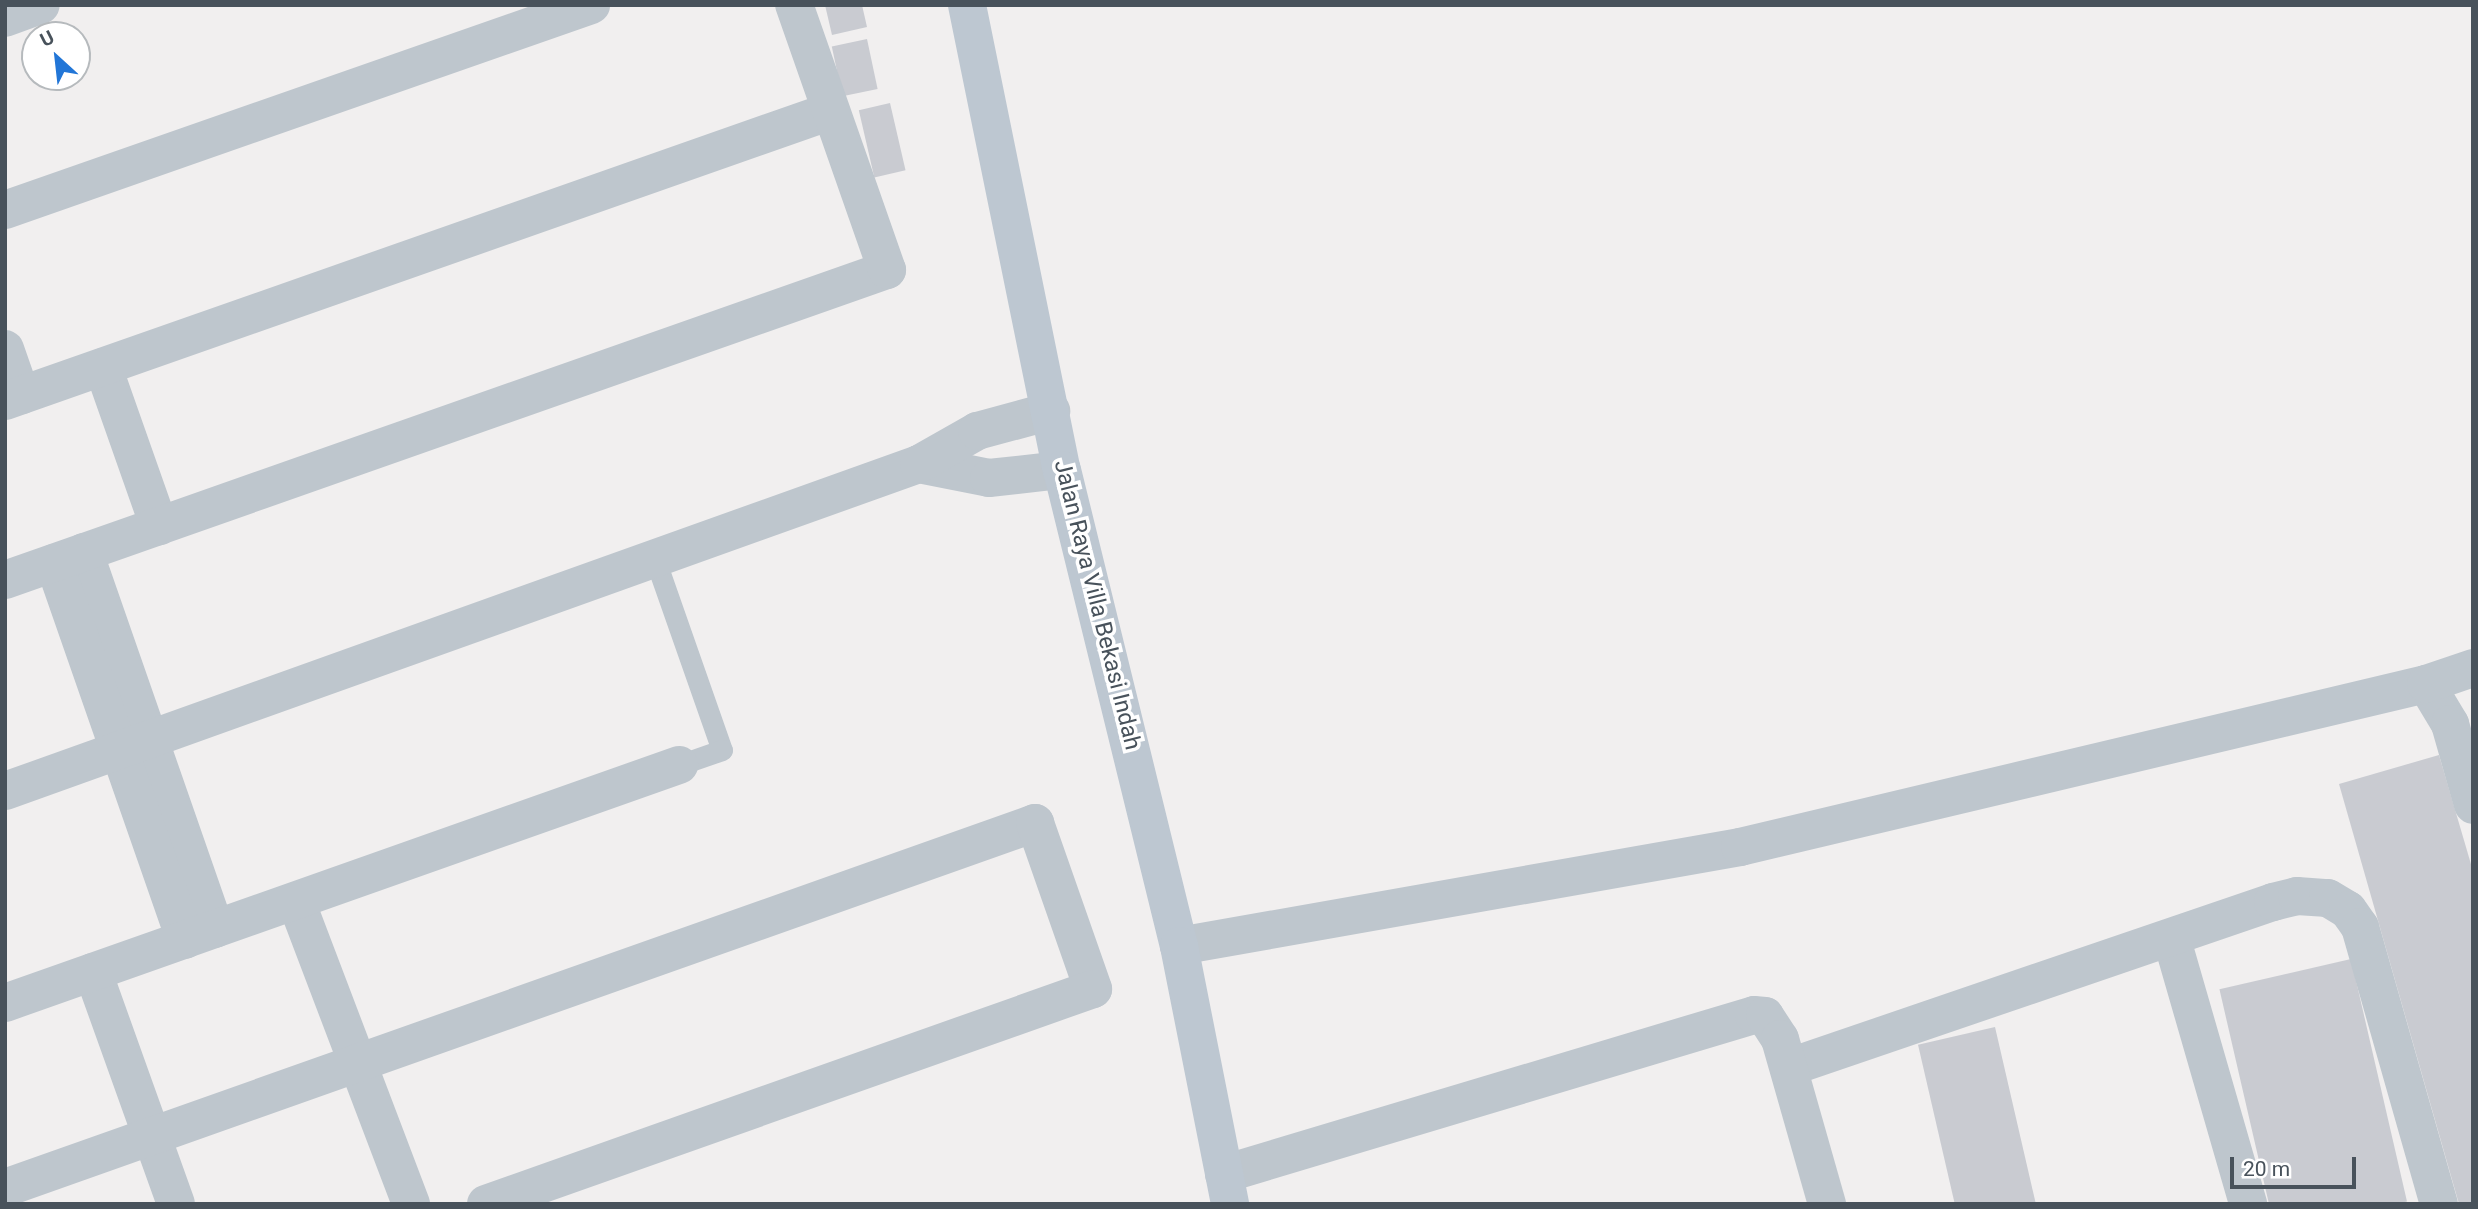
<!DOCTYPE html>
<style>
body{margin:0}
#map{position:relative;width:2478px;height:1209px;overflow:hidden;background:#f1efef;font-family:Roboto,sans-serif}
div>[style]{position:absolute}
.building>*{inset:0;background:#c9cbd1;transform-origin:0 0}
.service>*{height:21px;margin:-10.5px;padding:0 10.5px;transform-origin:10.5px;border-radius:10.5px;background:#bec6cd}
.minor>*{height:38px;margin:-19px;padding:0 19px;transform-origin:19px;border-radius:19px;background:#bec6cd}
.secondary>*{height:38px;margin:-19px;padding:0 19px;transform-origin:19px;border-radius:19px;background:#bdc7d1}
span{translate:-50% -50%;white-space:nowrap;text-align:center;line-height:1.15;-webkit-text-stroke:7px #fff;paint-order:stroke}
.street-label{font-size:23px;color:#48525b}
.frame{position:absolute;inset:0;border:7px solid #48525b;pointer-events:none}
.north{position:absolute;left:21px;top:21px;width:70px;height:70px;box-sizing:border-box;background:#fff;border:2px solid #b6babd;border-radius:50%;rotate:333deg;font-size:19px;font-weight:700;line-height:28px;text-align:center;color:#48525b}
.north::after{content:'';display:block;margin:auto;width:24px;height:32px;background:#2276d7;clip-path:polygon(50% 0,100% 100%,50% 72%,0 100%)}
.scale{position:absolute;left:2230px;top:1157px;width:126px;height:32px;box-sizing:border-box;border:4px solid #48525b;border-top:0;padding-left:9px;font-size:21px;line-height:24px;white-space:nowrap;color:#48525b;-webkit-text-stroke:5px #fff;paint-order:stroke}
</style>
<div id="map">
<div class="building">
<i style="clip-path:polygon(825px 5px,862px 5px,867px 27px,832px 35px)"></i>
<i style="left:867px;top:39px;width:51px;height:36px;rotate:78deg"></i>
<i style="left:890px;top:103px;width:69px;height:32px;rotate:77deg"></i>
<i style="clip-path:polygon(2439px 755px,2473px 871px,2473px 1204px,2459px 1204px,2339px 784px)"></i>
<i style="left:2351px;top:959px;width:249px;height:135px;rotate:77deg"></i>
<i style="left:1995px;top:1027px;width:182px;height:79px;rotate:77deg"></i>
</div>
<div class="service">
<i style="left:655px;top:559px;width:202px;rotate:70.7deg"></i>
<i style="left:722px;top:750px;width:46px;rotate:160.8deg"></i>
</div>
<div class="minor">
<i style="left:5px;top:18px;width:38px;rotate:-20deg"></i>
<i style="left:5px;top:210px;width:621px;rotate:-19.28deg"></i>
<i style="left:5px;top:349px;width:49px;rotate:70.8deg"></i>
<i style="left:103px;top:367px;width:169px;rotate:70.6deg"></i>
<i style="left:5px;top:401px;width:875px;rotate:-19.35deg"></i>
<i style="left:919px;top:464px;width:71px;rotate:11.3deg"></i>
<i style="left:989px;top:478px;width:73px;rotate:-6.3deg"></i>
<i style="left:84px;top:552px;width:399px;rotate:70.8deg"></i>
<i style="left:54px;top:563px;width:399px;rotate:70.8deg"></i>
<i style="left:5px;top:580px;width:935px;rotate:-19.37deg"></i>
<i style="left:887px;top:270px;width:281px;rotate:-109.3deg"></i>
<i style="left:2426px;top:684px;width:47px;rotate:59deg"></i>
<i style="left:2450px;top:724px;width:84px;rotate:74.1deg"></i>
<i style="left:5px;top:791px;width:971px;rotate:-19.69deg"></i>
<i style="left:919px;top:464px;width:67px;rotate:-29.6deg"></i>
<i style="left:977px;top:431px;width:77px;rotate:-15.1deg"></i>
<i style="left:296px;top:901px;width:324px;rotate:69.2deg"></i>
<i style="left:2172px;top:940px;width:275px;rotate:73.9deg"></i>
<i style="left:1179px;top:946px;width:570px;rotate:-10.01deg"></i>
<i style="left:1740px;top:847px;width:705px;rotate:-13.37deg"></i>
<i style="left:2426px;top:684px;width:50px;rotate:-18.8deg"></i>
<i style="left:93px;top:972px;width:246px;rotate:70.3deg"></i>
<i style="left:5px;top:1003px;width:715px;rotate:-19.45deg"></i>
<i style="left:1790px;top:1067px;width:510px;rotate:-18.86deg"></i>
<i style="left:2273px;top:902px;width:25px;rotate:-14deg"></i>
<i style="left:2297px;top:896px;width:31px;rotate:4deg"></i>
<i style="left:2328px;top:898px;width:23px;rotate:31deg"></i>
<i style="left:2348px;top:910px;width:21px;rotate:55deg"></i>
<i style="left:2360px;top:927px;width:288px;rotate:74.1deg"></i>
<i style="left:1224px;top:1174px;width:553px;rotate:-16.7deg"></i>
<i style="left:1754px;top:1015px;width:11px;rotate:5deg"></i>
<i style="left:1765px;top:1016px;width:27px;rotate:57deg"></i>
<i style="left:1780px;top:1039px;width:172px;rotate:74.1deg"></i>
<i style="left:5px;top:1188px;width:1093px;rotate:-19.51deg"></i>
<i style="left:1035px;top:823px;width:176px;rotate:70.7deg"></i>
<i style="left:1093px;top:989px;width:644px;rotate:160.5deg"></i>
</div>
<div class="secondary">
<i style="left:967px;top:5px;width:475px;rotate:78.5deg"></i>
<i style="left:1062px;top:470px;width:490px;rotate:76.2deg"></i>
<i style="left:1179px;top:946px;width:263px;rotate:78.8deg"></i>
</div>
<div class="street-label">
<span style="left:1097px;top:605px;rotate:76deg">Jalan Raya Villa Bekasi Indah</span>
</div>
<div class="frame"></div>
<div class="north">U</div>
<div class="scale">20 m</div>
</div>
